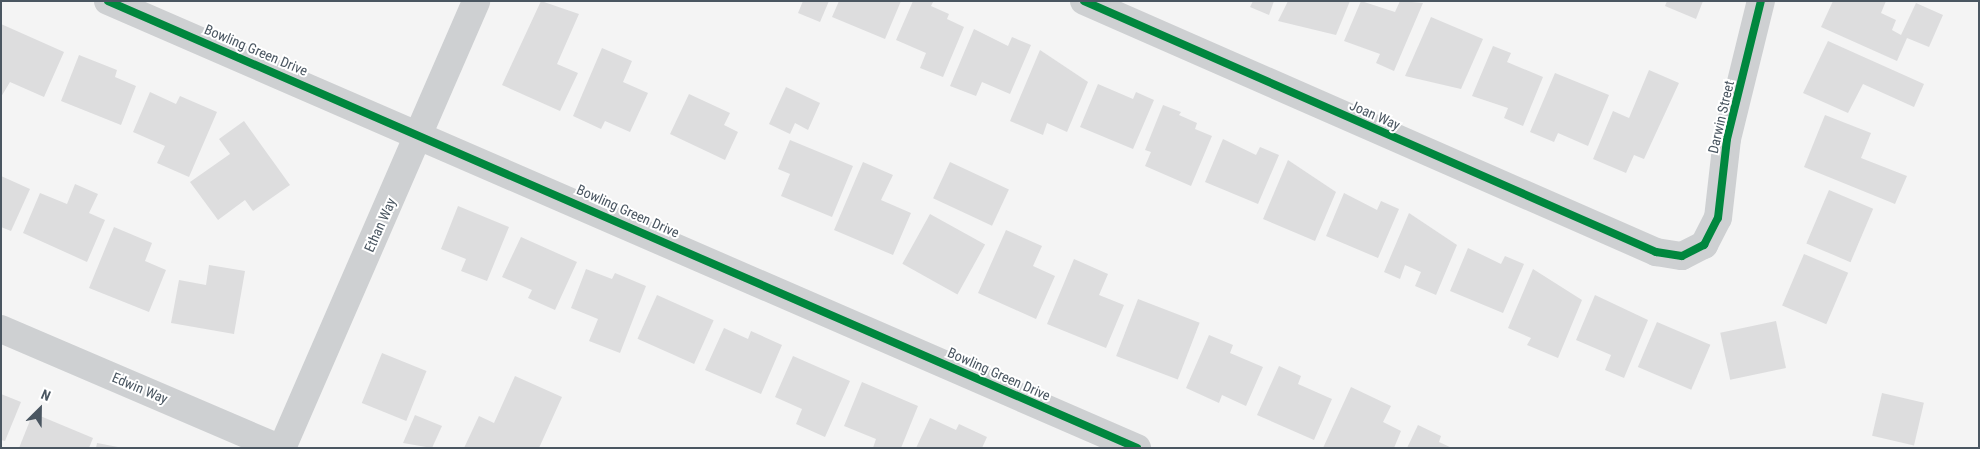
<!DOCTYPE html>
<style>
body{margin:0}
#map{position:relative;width:1980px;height:449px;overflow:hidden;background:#f4f4f4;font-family:"Roboto Condensed",sans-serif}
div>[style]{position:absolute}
.building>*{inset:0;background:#ddddde;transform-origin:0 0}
.minor>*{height:28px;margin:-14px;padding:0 14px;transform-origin:14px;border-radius:14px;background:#ced0d2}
.cycleway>*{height:8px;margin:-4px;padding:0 4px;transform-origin:4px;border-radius:4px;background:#00873e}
span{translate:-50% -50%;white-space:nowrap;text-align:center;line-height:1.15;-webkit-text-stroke:4px #fff;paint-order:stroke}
.street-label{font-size:14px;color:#4a5661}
.frame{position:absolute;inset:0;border:2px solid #4a5661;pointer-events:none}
.north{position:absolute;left:15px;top:384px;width:50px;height:50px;-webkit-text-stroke:4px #fff;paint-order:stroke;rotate:23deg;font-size:14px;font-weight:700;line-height:20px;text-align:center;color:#4a5661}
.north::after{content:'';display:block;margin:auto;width:18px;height:22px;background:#4a5661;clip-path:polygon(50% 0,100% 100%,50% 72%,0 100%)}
</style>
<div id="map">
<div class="building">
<i style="clip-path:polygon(541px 1px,579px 14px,557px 64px,578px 73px,560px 111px,502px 85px)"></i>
<i style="clip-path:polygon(803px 1px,829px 1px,820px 22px,798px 13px)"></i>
<i style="clip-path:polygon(839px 1px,901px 1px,885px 39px,832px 17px)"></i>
<i style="clip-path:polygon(913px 1px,933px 2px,931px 6px,949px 14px,947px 19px,964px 27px,943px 77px,920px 68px,926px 53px,896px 40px)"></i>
<i style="clip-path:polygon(1253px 1px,1274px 1px,1269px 15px,1250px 7px)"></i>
<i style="clip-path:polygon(1288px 1px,1350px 1px,1336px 35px,1278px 21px)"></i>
<i style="clip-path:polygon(1361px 1px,1395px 12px,1400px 1px,1423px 3px,1394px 71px,1376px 63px,1380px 54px,1344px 41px)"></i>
<i style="clip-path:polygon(1667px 1px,1703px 1px,1696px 19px,1665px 6px)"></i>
<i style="clip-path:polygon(1833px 1px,1886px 1px,1881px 13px,1896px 20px,1892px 30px,1901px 35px,1916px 3px,1943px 15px,1929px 47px,1907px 38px,1897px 61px,1821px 27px)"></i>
<i style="clip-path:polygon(1431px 17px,1483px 39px,1461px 89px,1405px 76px)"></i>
<i style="clip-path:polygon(1px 24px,64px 52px,44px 97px,10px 82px,1px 97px)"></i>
<i style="clip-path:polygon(974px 29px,1008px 46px,1012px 37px,1031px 45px,1010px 94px,982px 82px,976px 96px,950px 86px)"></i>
<i style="clip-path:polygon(1828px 41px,1924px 84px,1914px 107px,1863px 84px,1848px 113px,1803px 93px)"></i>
<i style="clip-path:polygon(1493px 46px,1511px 53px,1507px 62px,1543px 77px,1523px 126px,1504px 118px,1508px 108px,1472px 96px)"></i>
<i style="clip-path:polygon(602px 48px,632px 61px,623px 82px,648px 93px,630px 132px,605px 121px,601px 129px,573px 116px)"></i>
<i style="clip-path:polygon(1040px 50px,1088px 82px,1067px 132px,1047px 123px,1043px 135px,1010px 121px)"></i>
<i style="clip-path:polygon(79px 55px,117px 70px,115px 77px,136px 86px,121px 125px,61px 101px)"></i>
<i style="clip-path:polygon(1649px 70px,1679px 83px,1644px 159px,1634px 155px,1626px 173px,1593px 159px,1613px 111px,1629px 118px)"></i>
<i style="clip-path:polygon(1555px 73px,1609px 95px,1588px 146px,1558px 133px,1554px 142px,1530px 132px)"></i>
<i style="clip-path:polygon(1098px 84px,1133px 99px,1136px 92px,1154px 100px,1133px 149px,1080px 127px)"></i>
<i style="clip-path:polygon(786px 87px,820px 103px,808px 130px,795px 123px,790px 134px,769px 124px)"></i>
<i style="clip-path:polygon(150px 92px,176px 104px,180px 96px,217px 112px,189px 177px,157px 163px,165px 146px,133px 132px)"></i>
<i style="clip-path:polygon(689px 94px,730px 113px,724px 125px,738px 132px,725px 160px,670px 134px)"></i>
<i style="clip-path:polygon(1163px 105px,1181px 112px,1179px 115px,1197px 123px,1195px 129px,1212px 136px,1191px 186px,1145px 166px,1151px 152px,1145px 150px)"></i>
<i style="clip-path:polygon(1825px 115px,1871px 133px,1861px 158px,1907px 176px,1895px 204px,1804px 167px)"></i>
<i style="clip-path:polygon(244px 121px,290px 185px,253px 211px,245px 200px,218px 220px,190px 182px,230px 154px,219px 139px)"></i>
<i style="clip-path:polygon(1223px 139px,1256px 155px,1260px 147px,1279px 155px,1258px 204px,1205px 182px)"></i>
<i style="clip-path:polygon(790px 140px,853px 166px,832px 217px,781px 196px,790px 174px,778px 169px)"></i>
<i style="clip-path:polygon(1288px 160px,1336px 192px,1315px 241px,1263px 219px)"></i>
<i style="clip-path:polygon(863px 162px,893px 175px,881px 200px,911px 213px,893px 255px,834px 230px)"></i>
<i style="left:950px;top:162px;width:65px;height:40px;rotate:25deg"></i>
<i style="clip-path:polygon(1px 176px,30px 189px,11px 231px,1px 227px)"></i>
<i style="clip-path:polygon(75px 184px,98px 194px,89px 213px,105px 220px,87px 262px,23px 233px,40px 193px,67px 204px)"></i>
<i style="left:1829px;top:190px;width:48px;height:58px;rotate:23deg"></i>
<i style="clip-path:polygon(1344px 193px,1377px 210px,1381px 201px,1399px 209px,1378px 258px,1326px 236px)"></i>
<i style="clip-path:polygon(458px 206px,509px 227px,487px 281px,461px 271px,466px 259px,441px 249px)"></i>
<i style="clip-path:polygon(1409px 213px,1457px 245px,1436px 295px,1415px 286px,1421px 272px,1405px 265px,1400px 279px,1384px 272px)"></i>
<i style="left:930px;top:214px;width:63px;height:57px;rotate:29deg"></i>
<i style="clip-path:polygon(114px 227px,152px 243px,145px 261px,166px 270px,149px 312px,89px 288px)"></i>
<i style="clip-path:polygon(1006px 230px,1042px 246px,1033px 266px,1055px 276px,1036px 319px,978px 293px)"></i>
<i style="clip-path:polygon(521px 237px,577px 262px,555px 310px,528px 298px,532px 290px,502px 277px)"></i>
<i style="clip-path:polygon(1468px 248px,1501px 264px,1505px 256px,1524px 264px,1503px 313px,1450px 291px)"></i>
<i style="left:1804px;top:254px;width:48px;height:56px;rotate:23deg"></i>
<i style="clip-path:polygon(1074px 259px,1108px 274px,1099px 295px,1124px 305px,1106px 348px,1047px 324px)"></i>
<i style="clip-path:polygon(209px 265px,245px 271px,234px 334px,171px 323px,179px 280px,206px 285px)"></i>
<i style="clip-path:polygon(586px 269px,612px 279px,615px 273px,646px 286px,620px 353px,589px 341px,598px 319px,571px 308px)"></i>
<i style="clip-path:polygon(1533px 269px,1582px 300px,1558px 358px,1527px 345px,1531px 338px,1508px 328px)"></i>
<i style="left:657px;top:295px;width:62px;height:48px;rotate:24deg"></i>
<i style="clip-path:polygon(1595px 295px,1648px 320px,1624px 378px,1605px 370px,1611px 355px,1576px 340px)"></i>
<i style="left:1138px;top:299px;width:66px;height:61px;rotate:21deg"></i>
<i style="left:1776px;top:321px;width:48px;height:57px;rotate:78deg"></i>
<i style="left:1657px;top:322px;width:58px;height:49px;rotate:23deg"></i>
<i style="clip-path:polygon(724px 328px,748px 339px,751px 331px,782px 345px,761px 394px,705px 370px)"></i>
<i style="clip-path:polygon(1209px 335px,1233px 345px,1230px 353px,1263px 367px,1246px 406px,1222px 395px,1219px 403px,1186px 388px)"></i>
<i style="left:382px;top:353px;width:48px;height:54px;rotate:22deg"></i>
<i style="clip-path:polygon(793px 356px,850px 381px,825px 437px,796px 424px,802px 409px,775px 397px)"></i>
<i style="clip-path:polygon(1279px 366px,1301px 376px,1298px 384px,1332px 399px,1314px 440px,1257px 415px)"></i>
<i style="clip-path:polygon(515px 376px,562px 397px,539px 448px,464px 448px,479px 416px,494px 423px)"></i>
<i style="clip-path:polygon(862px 382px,918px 406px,901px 448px,873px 448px,876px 439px,844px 426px)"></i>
<i style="clip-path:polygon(1351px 387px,1391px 406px,1383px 422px,1401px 431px,1394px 448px,1323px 448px)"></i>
<i style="left:1882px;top:393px;width:43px;height:44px;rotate:13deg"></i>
<i style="clip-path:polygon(1px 394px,21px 402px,5px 441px,1px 440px)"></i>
<i style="clip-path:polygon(33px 413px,93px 438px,89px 448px,19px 448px)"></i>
<i style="clip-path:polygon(415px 415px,442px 426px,432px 448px,403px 443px)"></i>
<i style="clip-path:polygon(930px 418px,956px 430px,959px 424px,987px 437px,982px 448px,916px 448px)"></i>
<i style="clip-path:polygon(1418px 425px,1441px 436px,1439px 442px,1452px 448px,1407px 448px)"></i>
<i style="clip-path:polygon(97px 443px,118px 447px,118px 448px,96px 448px)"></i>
</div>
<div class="minor">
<i style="left:108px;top:1px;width:1122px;rotate:23.48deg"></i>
<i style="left:1084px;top:1px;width:625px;rotate:23.69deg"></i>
<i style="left:1656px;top:252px;width:26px;rotate:9deg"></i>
<i style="left:1682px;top:256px;width:25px;rotate:-27deg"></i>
<i style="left:1704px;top:245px;width:30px;rotate:-63deg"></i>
<i style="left:1718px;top:218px;width:80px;rotate:-83.5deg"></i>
<i style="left:1727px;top:139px;width:142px;rotate:-76.2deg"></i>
<i style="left:1px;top:329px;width:302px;rotate:23.2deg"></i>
<i style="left:282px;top:448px;width:487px;rotate:-66.5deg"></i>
</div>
<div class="cycleway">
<i style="left:108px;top:1px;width:1122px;rotate:23.48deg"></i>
<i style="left:1084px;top:1px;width:625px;rotate:23.69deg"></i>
<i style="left:1656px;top:252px;width:26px;rotate:9deg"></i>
<i style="left:1682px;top:256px;width:25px;rotate:-27deg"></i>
<i style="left:1704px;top:245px;width:30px;rotate:-63deg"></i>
<i style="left:1718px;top:218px;width:80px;rotate:-83.5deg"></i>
<i style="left:1727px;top:139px;width:142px;rotate:-76.2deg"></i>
</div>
<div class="street-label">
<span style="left:256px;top:50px;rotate:23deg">Bowling Green Drive</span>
<span style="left:1375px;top:115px;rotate:24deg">Joan Way</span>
<span style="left:1721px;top:117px;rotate:-77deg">Darwin Street</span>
<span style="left:628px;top:211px;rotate:24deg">Bowling Green Drive</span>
<span style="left:380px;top:225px;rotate:-66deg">Ethan Way</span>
<span style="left:999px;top:374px;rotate:24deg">Bowling Green Drive</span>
<span style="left:140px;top:388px;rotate:23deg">Edwin Way</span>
</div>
<div class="frame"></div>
<div class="north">N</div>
</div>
